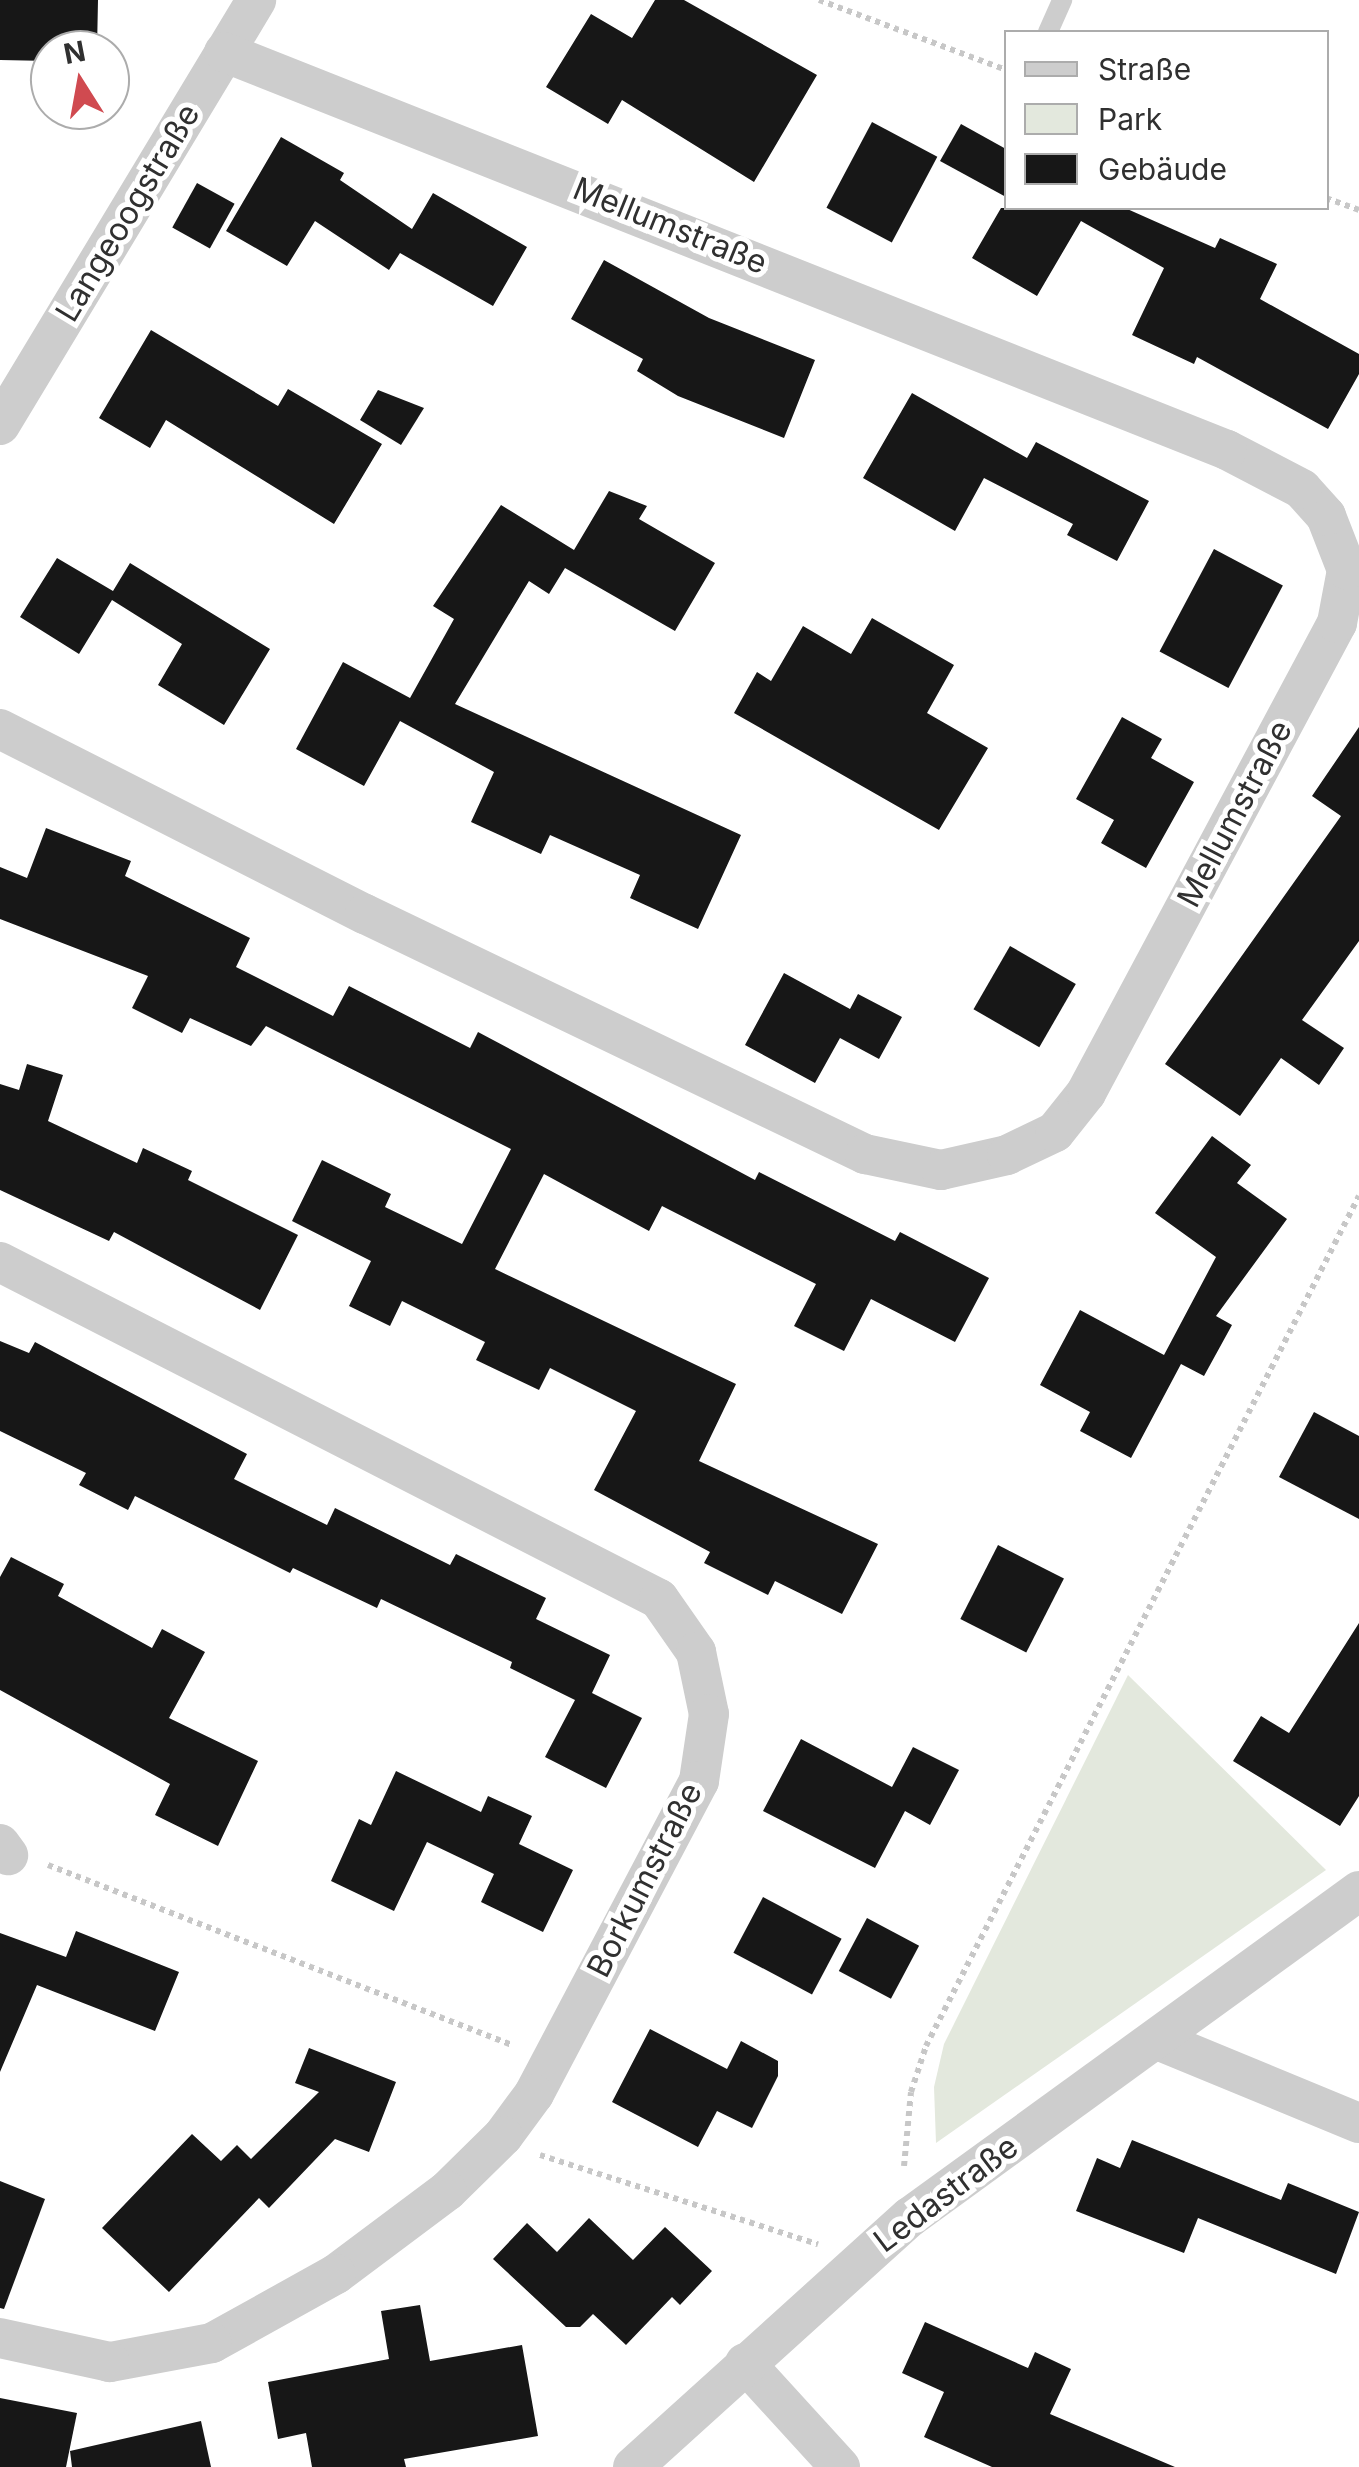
<!DOCTYPE html>
<meta charset="utf-8">
<style>
body{margin:0}
#map{position:relative;width:1359px;height:2467px;overflow:hidden;background:#fff;font-family:Inter,sans-serif}
div>[style]{position:absolute}
.green>*{inset:0;background:#e3e8dd}
.building>*{inset:0;background:#171717;transform-origin:0 0}
.path>*{height:6px;margin-top:-3px;transform-origin:0;background:repeating-linear-gradient(90deg,#c7c7c7 0 5px,transparent 0 10px)}
.service>*{height:20px;margin:-10px;padding:0 10px;transform-origin:10px;border-radius:10px;background:#cdcdcd}
.minor>*{height:40px;margin:-20px;padding:0 20px;transform-origin:20px;border-radius:20px;background:#cdcdcd}
span{translate:-50% -50%;white-space:nowrap;text-align:center;line-height:1.15;-webkit-text-stroke:10px #fff;paint-order:stroke}
.street-label{font-size:32px;color:#303030}
.legend{position:absolute;left:1004px;top:30px;width:325px;height:180px;box-sizing:border-box;background:#fff;border:2px solid #acacac;margin:0;padding:12px 18px;list-style:none;font-size:30px;color:#303030}
.legend li{display:flex;align-items:center;gap:20px;height:50px}
.legend b{width:50px;border:2px solid #acacac}
.north{position:absolute;left:30px;top:30px;width:100px;height:100px;box-sizing:border-box;background:#fff;border:2px solid #acacac;border-radius:50%;rotate:349deg;font-size:28px;font-weight:700;line-height:40px;text-align:center;color:#303030}
.north::after{content:'';display:block;margin:auto;width:35px;height:45px;background:#d04a50;clip-path:polygon(50% 0,100% 100%,50% 72%,0 100%)}
</style>
<div id="map">
<div class="green">
<i style="clip-path:polygon(1128px 1675px,1326px 1870px,936px 2143px,934px 2087px,944px 2044px)"></i>
</div>
<div class="building">
<i style="clip-path:polygon(0 0,98px 0,97px 50px,50px 50px,50px 61px,0 60px)"></i>
<i style="clip-path:polygon(655px 0,684px 0,817px 75px,754px 182px,622px 100px,608px 124px,546px 87px,591px 14px,632px 38px)"></i>
<i style="left:872px;top:122px;width:74px;height:97px;rotate:28deg"></i>
<i style="clip-path:polygon(961px 124px,1006px 149px,1006px 197px,940px 161px)"></i>
<i style="clip-path:polygon(281px 137px,344px 173px,340px 180px,412px 229px,433px 193px,527px 247px,493px 306px,400px 253px,389px 270px,315px 221px,287px 266px,226px 231px)"></i>
<i style="left:197px;top:183px;width:43px;height:51px;rotate:29deg"></i>
<i style="clip-path:polygon(1001px 208px,1125px 208px,1215px 248px,1220px 238px,1277px 264px,1260px 299px,1359px 354px,1359px 374px,1328px 429px,1197px 357px,1194px 364px,1132px 335px,1164px 268px,1081px 221px,1037px 296px,972px 258px)"></i>
<i style="clip-path:polygon(604px 260px,709px 318px,815px 360px,784px 438px,678px 396px,637px 371px,643px 359px,571px 319px)"></i>
<i style="clip-path:polygon(151px 330px,278px 406px,288px 389px,382px 444px,334px 524px,166px 420px,150px 448px,99px 418px)"></i>
<i style="clip-path:polygon(378px 390px,424px 408px,401px 445px,360px 420px)"></i>
<i style="clip-path:polygon(912px 393px,1027px 458px,1036px 442px,1149px 501px,1117px 561px,1067px 535px,1073px 524px,984px 478px,955px 531px,863px 478px)"></i>
<i style="clip-path:polygon(609px 491px,647px 506px,639px 519px,715px 563px,675px 631px,565px 568px,549px 594px,529px 581px,455px 704px,741px 835px,698px 929px,630px 898px,640px 875px,550px 835px,541px 854px,471px 822px,494px 772px,400px 721px,364px 786px,296px 749px,343px 662px,410px 698px,454px 619px,433px 606px,501px 505px,574px 550px)"></i>
<i style="left:1214px;top:549px;width:78px;height:116px;rotate:28deg"></i>
<i style="clip-path:polygon(57px 558px,113px 591px,130px 563px,270px 649px,224px 725px,158px 685px,182px 644px,112px 600px,79px 654px,20px 617px)"></i>
<i style="clip-path:polygon(872px 618px,954px 665px,927px 713px,988px 748px,939px 830px,734px 713px,757px 672px,771px 681px,803px 626px,851px 654px)"></i>
<i style="clip-path:polygon(1122px 717px,1162px 739px,1151px 758px,1194px 782px,1146px 868px,1101px 843px,1114px 820px,1076px 799px)"></i>
<i style="clip-path:polygon(1359px 727px,1359px 941px,1302px 1020px,1344px 1048px,1319px 1085px,1281px 1058px,1240px 1116px,1165px 1064px,1341px 816px,1312px 796px)"></i>
<i style="clip-path:polygon(46px 828px,131px 861px,125px 876px,250px 938px,236px 967px,333px 1016px,349px 986px,470px 1048px,478px 1032px,755px 1180px,759px 1172px,895px 1241px,900px 1232px,989px 1278px,955px 1342px,871px 1299px,844px 1351px,794px 1326px,816px 1284px,662px 1206px,649px 1231px,544px 1174px,495px 1269px,736px 1384px,699px 1461px,878px 1544px,842px 1614px,775px 1581px,768px 1595px,704px 1563px,710px 1552px,594px 1490px,636px 1411px,550px 1368px,539px 1390px,476px 1360px,485px 1342px,402px 1301px,390px 1326px,349px 1306px,371px 1261px,292px 1221px,322px 1160px,391px 1194px,385px 1207px,462px 1244px,511px 1149px,266px 1026px,251px 1046px,190px 1018px,182px 1033px,132px 1008px,148px 976px,0 919px,0 867px,27px 878px)"></i>
<i style="left:1010px;top:946px;width:76px;height:73px;rotate:30deg"></i>
<i style="clip-path:polygon(784px 973px,850px 1009px,858px 994px,902px 1017px,879px 1059px,840px 1038px,815px 1083px,745px 1045px)"></i>
<i style="clip-path:polygon(27px 1064px,63px 1075px,48px 1121px,137px 1163px,143px 1148px,192px 1171px,188px 1180px,298px 1235px,260px 1310px,114px 1232px,109px 1241px,0 1190px,0 1084px,19px 1090px)"></i>
<i style="clip-path:polygon(1212px 1136px,1251px 1165px,1237px 1183px,1287px 1219px,1216px 1316px,1232px 1325px,1204px 1376px,1181px 1364px,1131px 1458px,1080px 1431px,1090px 1412px,1040px 1385px,1080px 1310px,1164px 1355px,1216px 1257px,1155px 1213px)"></i>
<i style="clip-path:polygon(0 1341px,29px 1353px,35px 1342px,247px 1454px,234px 1479px,327px 1525px,335px 1508px,450px 1565px,456px 1554px,546px 1598px,536px 1619px,610px 1655px,592px 1693px,642px 1718px,606px 1788px,545px 1757px,575px 1700px,510px 1668px,512px 1662px,381px 1599px,377px 1608px,293px 1568px,290px 1573px,135px 1496px,128px 1510px,79px 1485px,86px 1473px,0 1431px)"></i>
<i style="clip-path:polygon(1314px 1412px,1359px 1436px,1359px 1519px,1279px 1477px)"></i>
<i style="left:998px;top:1545px;width:74px;height:83px;rotate:27deg"></i>
<i style="clip-path:polygon(11px 1557px,64px 1584px,58px 1596px,152px 1648px,162px 1629px,205px 1652px,169px 1718px,258px 1761px,218px 1846px,155px 1815px,170px 1784px,0 1690px,0 1577px)"></i>
<i style="clip-path:polygon(1359px 1623px,1359px 1796px,1340px 1826px,1233px 1761px,1261px 1716px,1289px 1733px)"></i>
<i style="clip-path:polygon(801px 1739px,892px 1787px,913px 1747px,959px 1770px,930px 1825px,905px 1811px,875px 1868px,763px 1811px)"></i>
<i style="clip-path:polygon(396px 1771px,481px 1812px,488px 1796px,532px 1816px,519px 1844px,573px 1870px,543px 1932px,481px 1902px,494px 1874px,427px 1842px,394px 1911px,331px 1881px,359px 1819px,371px 1825px)"></i>
<i style="left:763px;top:1897px;width:89px;height:63px;rotate:28deg"></i>
<i style="left:867px;top:1918px;width:59px;height:60px;rotate:28deg"></i>
<i style="clip-path:polygon(76px 1931px,179px 1972px,155px 2031px,37px 1985px,0 2072px,0 1933px,66px 1957px)"></i>
<i style="clip-path:polygon(650px 2029px,727px 2069px,741px 2041px,778px 2061px,778px 2076px,752px 2128px,717px 2111px,698px 2147px,612px 2102px)"></i>
<i style="clip-path:polygon(309px 2048px,396px 2082px,369px 2152px,335px 2139px,269px 2208px,259px 2198px,169px 2292px,102px 2228px,192px 2134px,221px 2161px,237px 2145px,251px 2159px,319px 2092px,295px 2083px)"></i>
<i style="clip-path:polygon(1132px 2140px,1281px 2200px,1288px 2183px,1359px 2212px,1336px 2274px,1198px 2218px,1184px 2253px,1076px 2211px,1097px 2158px,1120px 2168px)"></i>
<i style="clip-path:polygon(0 2181px,45px 2199px,4px 2309px,0 2308px)"></i>
<i style="clip-path:polygon(589px 2218px,633px 2260px,665px 2227px,712px 2271px,680px 2305px,672px 2297px,626px 2345px,593px 2314px,580px 2327px,566px 2327px,493px 2259px,527px 2223px,557px 2252px)"></i>
<i style="clip-path:polygon(420px 2305px,430px 2361px,522px 2345px,538px 2436px,404px 2459px,406px 2467px,312px 2467px,306px 2433px,278px 2439px,268px 2382px,389px 2359px,381px 2311px)"></i>
<i style="clip-path:polygon(925px 2322px,1028px 2368px,1035px 2352px,1071px 2369px,1050px 2414px,1175px 2467px,992px 2467px,924px 2437px,944px 2392px,902px 2373px)"></i>
<i style="clip-path:polygon(0 2398px,77px 2413px,66px 2467px,0 2467px)"></i>
<i style="clip-path:polygon(201px 2421px,211px 2467px,72px 2467px,70px 2451px)"></i>
</div>
<div class="path">
<i style="left:819px;top:0;width:200px;rotate:20.5deg"></i>
<i style="left:1326px;top:198px;width:35px;rotate:20deg"></i>
<i style="left:48px;top:1865px;width:497px;rotate:21.2deg"></i>
<i style="left:540px;top:2155px;width:292px;rotate:17.8deg"></i>
<i style="left:904px;top:2166px;width:74px;rotate:-84.6deg"></i>
<i style="left:911px;top:2092px;width:48px;rotate:-71.9deg"></i>
<i style="left:926px;top:2046px;width:954px;rotate:-63.01deg"></i>
</div>
<div class="service">
<i style="left:1048px;top:32px;width:35px;rotate:-66deg"></i>
</div>
<div class="minor">
<i style="left:0;top:425px;width:496px;rotate:-58.9deg"></i>
<i style="left:0;top:729px;width:409px;rotate:26.9deg"></i>
<i style="left:365px;top:914px;width:555px;rotate:25.64deg"></i>
<i style="left:865px;top:1154px;width:78px;rotate:11.9deg"></i>
<i style="left:941px;top:1170px;width:68px;rotate:-12.8deg"></i>
<i style="left:1007px;top:1155px;width:53px;rotate:-25.6deg"></i>
<i style="left:1055px;top:1132px;width:50px;rotate:-51.5deg"></i>
<i style="left:1086px;top:1093px;width:533px;rotate:-61.9deg"></i>
<i style="left:1337px;top:623px;width:54px;rotate:-79.3deg"></i>
<i style="left:1347px;top:570px;width:58px;rotate:-111.3deg"></i>
<i style="left:1326px;top:516px;width:36px;rotate:-132deg"></i>
<i style="left:1302px;top:489px;width:85px;rotate:-152.5deg"></i>
<i style="left:1227px;top:450px;width:1079px;rotate:-158.36deg"></i>
<i style="left:0;top:1262px;width:740px;rotate:27.08deg"></i>
<i style="left:659px;top:1599px;width:65px;rotate:55.1deg"></i>
<i style="left:696px;top:1652px;width:63px;rotate:78.2deg"></i>
<i style="left:709px;top:1714px;width:68px;rotate:98.5deg"></i>
<i style="left:699px;top:1781px;width:354px;rotate:117.8deg"></i>
<i style="left:534px;top:2094px;width:52px;rotate:126.4deg"></i>
<i style="left:503px;top:2136px;width:78px;rotate:135.5deg"></i>
<i style="left:447px;top:2191px;width:139px;rotate:143.2deg"></i>
<i style="left:336px;top:2274px;width:142px;rotate:150.9deg"></i>
<i style="left:212px;top:2343px;width:104px;rotate:169.4deg"></i>
<i style="left:110px;top:2362px;width:113px;rotate:-167.7deg"></i>
<i style="left:0;top:1844px;width:14px;rotate:54deg"></i>
<i style="left:1160px;top:2041px;width:215px;rotate:22.4deg"></i>
<i style="left:745px;top:2363px;width:141px;rotate:47.6deg"></i>
<i style="left:633px;top:2467px;width:373px;rotate:-42.1deg"></i>
<i style="left:910px;top:2217px;width:555px;rotate:-35.98deg"></i>
</div>
<div class="street-label">
<span style="left:128px;top:213px;rotate:-59deg">Langeoogstraße</span>
<span style="left:670px;top:226px;rotate:22deg">Mellumstraße</span>
<span style="left:1235px;top:814px;rotate:-62deg">Mellumstraße</span>
<span style="left:645px;top:1880px;rotate:-63deg">Borkumstraße</span>
<span style="left:946px;top:2194px;rotate:-37deg">Ledastraße</span>
</div>
<ul class="legend">
<li><b style="height:12px;background:#cdcdcd"></b>Straße</li>
<li><b style="height:28px;background:#e3e8dd"></b>Park</li>
<li><b style="height:28px;background:#171717"></b>Gebäude</li>
</ul>
<div class="north">N</div>
</div>
